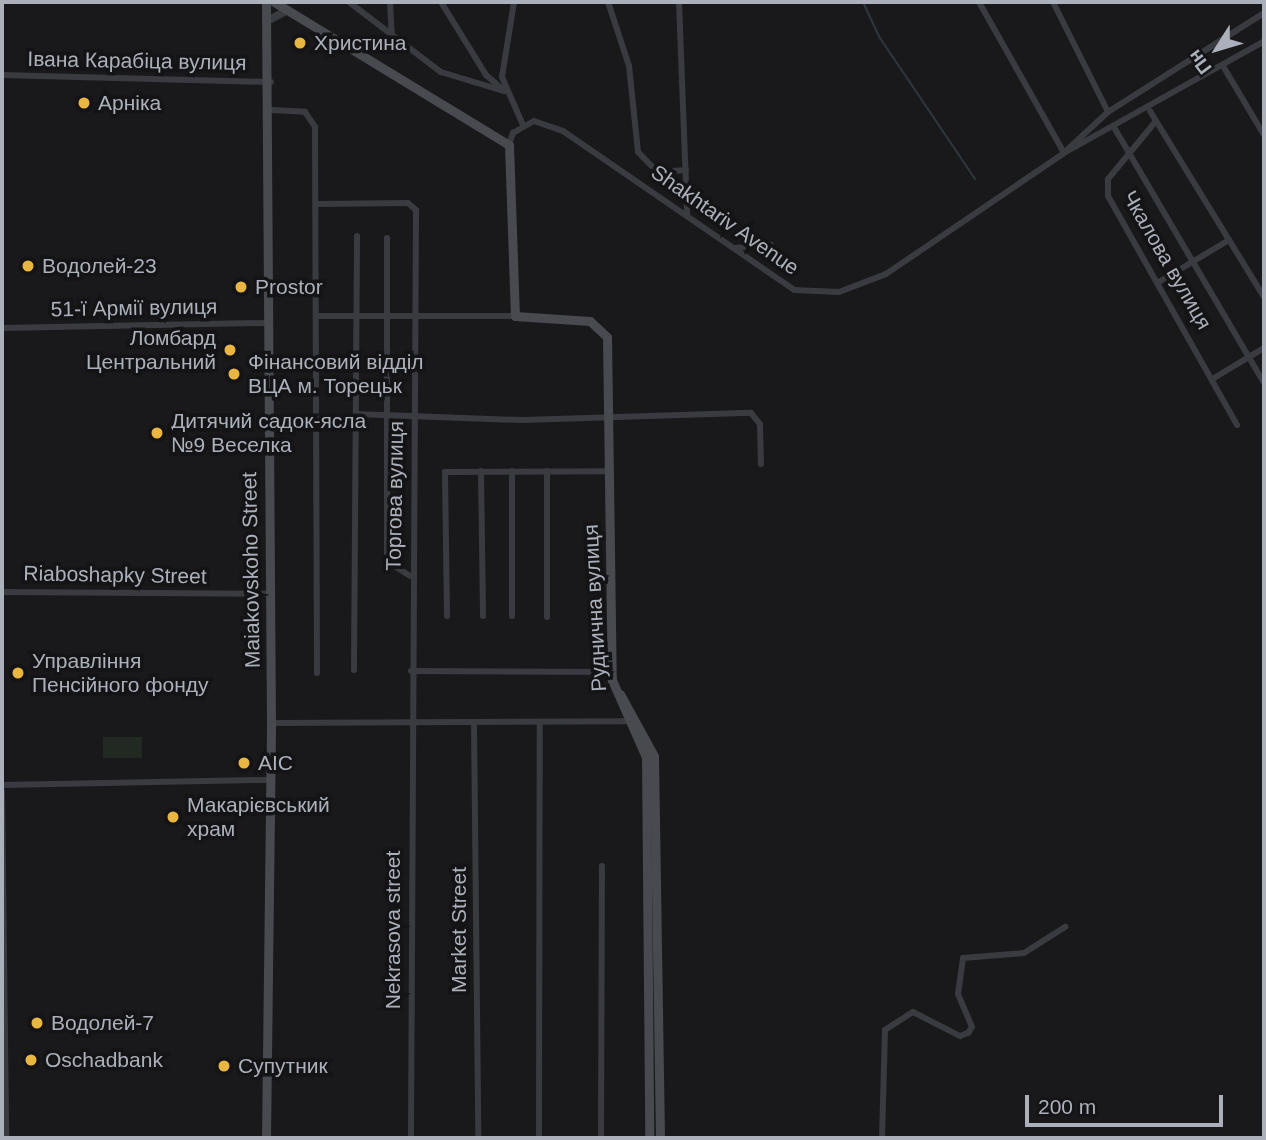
<!DOCTYPE html>
<meta charset="utf-8">
<style>
body{margin:0}
#map{position:relative;width:1266px;height:1140px;overflow:hidden;background:#19191b;font-family:Arial,sans-serif}
div>[style]{position:absolute}
.green>*{inset:0;background:#212922;transform-origin:0 0}
.stream>*{height:2px;margin:-1px;padding:0 1px;transform-origin:1px;border-radius:1px;background:#2f373e}
.minor>*{height:6px;margin:-3px;padding:0 3px;transform-origin:3px;border-radius:3px;background:#3a3b40}
.tertiary>*{height:8px;margin:-4px;padding:0 4px;transform-origin:4px;border-radius:4px;background:#3a3b40}
.secondary>*{height:9px;margin:-4.5px;padding:0 4.5px;transform-origin:4.5px;border-radius:4.5px;background:#484a50}
.dots>*{width:19px;height:19px;translate:-50% -50%;box-sizing:border-box;border:4px solid #141416;border-radius:50%}
span{translate:-50% -50%;white-space:nowrap;text-align:center;line-height:1.15;-webkit-text-stroke:7px #141416;paint-order:stroke}
.poi-label{font-size:21px;color:#acb0ba}
.left{translate:0 -50%;text-align:left}
.right{translate:-100% -50%;text-align:right}
.street-label{font-size:21px;color:#acb0ba}
.frame{position:absolute;inset:0;border:4px solid #acb0ba;pointer-events:none}
.north{position:absolute;left:1182px;top:14px;width:70px;height:70px;-webkit-text-stroke:5px #141416;paint-order:stroke;rotate:233deg;font-size:19px;font-weight:700;line-height:28px;text-align:center;color:#acb0ba}
.north::after{content:'';display:block;margin:auto;width:24px;height:32px;background:#acb0ba;clip-path:polygon(50% 0,100% 100%,50% 72%,0 100%)}
.scale{position:absolute;left:1025px;top:1095px;width:198px;height:32px;box-sizing:border-box;border:4px solid #acb0ba;border-top:0;padding-left:9px;font-size:21px;line-height:24px;white-space:nowrap;color:#acb0ba;-webkit-text-stroke:5px #141416;paint-order:stroke}
</style>
<div id="map">
<div class="green">
<i style="left:103px;top:737px;width:39px;height:21px"></i>
</div>
<div class="stream">
<i style="left:863px;top:2px;width:40px;rotate:65deg"></i>
<i style="left:880px;top:38px;width:170px;rotate:56deg"></i>
</div>
<div class="minor">
<i style="left:349px;top:2px;width:116px;rotate:37.3deg"></i>
<i style="left:441px;top:72px;width:66px;rotate:16.8deg"></i>
<i style="left:390px;top:2px;width:33px;rotate:87deg"></i>
<i style="left:441px;top:2px;width:86px;rotate:58.3deg"></i>
<i style="left:486px;top:75px;width:23px;rotate:41deg"></i>
<i style="left:514px;top:2px;width:76px;rotate:99.1deg"></i>
<i style="left:502px;top:77px;width:52px;rotate:66.4deg"></i>
<i style="left:608px;top:2px;width:67px;rotate:71.8deg"></i>
<i style="left:629px;top:66px;width:86px;rotate:84deg"></i>
<i style="left:638px;top:152px;width:28px;rotate:46deg"></i>
<i style="left:657px;top:172px;width:29px;rotate:-4deg"></i>
<i style="left:679px;top:2px;width:213px;rotate:87.8deg"></i>
<i style="left:979px;top:2px;width:173px;rotate:60.6deg"></i>
<i style="left:1053px;top:2px;width:123px;rotate:63.4deg"></i>
<i style="left:1223px;top:66px;width:80px;rotate:59.3deg"></i>
<i style="left:2px;top:75px;width:269px;rotate:1.5deg"></i>
<i style="left:271px;top:110px;width:34px;rotate:3deg"></i>
<i style="left:305px;top:112px;width:18px;rotate:56deg"></i>
<i style="left:315px;top:127px;width:546px;rotate:89.79deg"></i>
<i style="left:1150px;top:111px;width:218px;rotate:58.5deg"></i>
<i style="left:1156px;top:121px;width:75px;rotate:129.6deg"></i>
<i style="left:1108px;top:179px;width:17px;rotate:90deg"></i>
<i style="left:1108px;top:196px;width:263px;rotate:60.6deg"></i>
<i style="left:1115px;top:129px;width:294px;rotate:59.6deg"></i>
<i style="left:509px;top:145px;width:13px;rotate:-72deg"></i>
<i style="left:513px;top:133px;width:24px;rotate:-30deg"></i>
<i style="left:534px;top:121px;width:31px;rotate:19deg"></i>
<i style="left:563px;top:131px;width:280px;rotate:34.5deg"></i>
<i style="left:794px;top:290px;width:45px;rotate:2.5deg"></i>
<i style="left:839px;top:292px;width:50px;rotate:-21deg"></i>
<i style="left:886px;top:274px;width:215px;rotate:-34.2deg"></i>
<i style="left:1064px;top:153px;width:229px;rotate:-29.2deg"></i>
<i style="left:1068px;top:149px;width:54px;rotate:-42.8deg"></i>
<i style="left:1108px;top:112px;width:185px;rotate:-32.4deg"></i>
<i style="left:316px;top:204px;width:92px;rotate:-0.6deg"></i>
<i style="left:408px;top:203px;width:11px;rotate:41deg"></i>
<i style="left:416px;top:210px;width:928px;rotate:90.31deg"></i>
<i style="left:387px;top:238px;width:323px;rotate:90deg"></i>
<i style="left:387px;top:561px;width:27px;rotate:33deg"></i>
<i style="left:735px;top:248px;width:36px;rotate:-5deg"></i>
<i style="left:1159px;top:282px;width:82px;rotate:-31deg"></i>
<i style="left:316px;top:316px;width:199px"></i>
<i style="left:2px;top:328px;width:265px;rotate:-1.1deg"></i>
<i style="left:1214px;top:378px;width:58px;rotate:-31deg"></i>
<i style="left:356px;top:414px;width:167px;rotate:2.1deg"></i>
<i style="left:523px;top:420px;width:228px;rotate:-1.8deg"></i>
<i style="left:751px;top:413px;width:14px;rotate:51deg"></i>
<i style="left:760px;top:424px;width:40px;rotate:88.6deg"></i>
<i style="left:481px;top:471px;width:145px;rotate:89.2deg"></i>
<i style="left:547px;top:471px;width:146px;rotate:90deg"></i>
<i style="left:2px;top:592px;width:267px;rotate:0.4deg"></i>
<i style="left:447px;top:616px;width:144px;rotate:-90.8deg"></i>
<i style="left:445px;top:472px;width:164px;rotate:-0.3deg"></i>
<i style="left:512px;top:616px;width:145px;rotate:-90deg"></i>
<i style="left:354px;top:670px;width:434px;rotate:-89.6deg"></i>
<i style="left:411px;top:671px;width:201px;rotate:0.3deg"></i>
<i style="left:474px;top:722px;width:416px;rotate:89.4deg"></i>
<i style="left:271px;top:723px;width:355px;rotate:-0.3deg"></i>
<i style="left:2px;top:785px;width:269px;rotate:-1.1deg"></i>
<i style="left:2px;top:791px;width:347px;rotate:89.3deg"></i>
<i style="left:539px;top:1138px;width:415px;rotate:-89.9deg"></i>
<i style="left:601px;top:1138px;width:272px;rotate:-89.8deg"></i>
<i style="left:882px;top:1138px;width:108px;rotate:-88.4deg"></i>
<i style="left:885px;top:1030px;width:33px;rotate:-33deg"></i>
<i style="left:913px;top:1012px;width:53px;rotate:27.1deg"></i>
<i style="left:960px;top:1036px;width:9px;rotate:-21deg"></i>
<i style="left:968px;top:1033px;width:7px;rotate:-56deg"></i>
<i style="left:972px;top:1027px;width:36px;rotate:-113deg"></i>
<i style="left:958px;top:994px;width:36px;rotate:-82deg"></i>
<i style="left:963px;top:958px;width:61px;rotate:-4.7deg"></i>
<i style="left:1024px;top:953px;width:49px;rotate:-32.4deg"></i>
</div>
<div class="tertiary">
<i style="left:271px;top:19px;width:19px;rotate:-28deg"></i>
</div>
<div class="secondary">
<i style="left:274px;top:2px;width:275px;rotate:31.3deg"></i>
<i style="left:509px;top:145px;width:171px;rotate:88deg"></i>
<i style="left:515px;top:316px;width:75px;rotate:3.8deg"></i>
<i style="left:590px;top:321px;width:23px;rotate:43deg"></i>
<i style="left:607px;top:337px;width:343px;rotate:89.2deg"></i>
<i style="left:612px;top:680px;width:84px;rotate:66.2deg"></i>
<i style="left:646px;top:757px;width:381px;rotate:89.5deg"></i>
<i style="left:620px;top:694px;width:71px;rotate:61.3deg"></i>
<i style="left:654px;top:756px;width:382px;rotate:89.1deg"></i>
<i style="left:266px;top:1138px;width:415px;rotate:-89.3deg"></i>
<i style="left:271px;top:723px;width:721px;rotate:-90.4deg"></i>
</div>
<div class="dots">
<i style="left:300px;top:43px;background:#eab642"></i>
<i style="left:84px;top:103px;background:#eab642"></i>
<i style="left:28px;top:266px;background:#eab642"></i>
<i style="left:241px;top:287px;background:#eab642"></i>
<i style="left:230px;top:350px;background:#eab642"></i>
<i style="left:234px;top:374px;background:#eab642"></i>
<i style="left:157px;top:433px;background:#eab642"></i>
<i style="left:18px;top:673px;background:#eab642"></i>
<i style="left:244px;top:763px;background:#eab642"></i>
<i style="left:173px;top:817px;background:#eab642"></i>
<i style="left:37px;top:1023px;background:#eab642"></i>
<i style="left:31px;top:1060px;background:#eab642"></i>
<i style="left:224px;top:1066px;background:#eab642"></i>
</div>
<div class="poi-label">
<span class="left" style="left:314px;top:43px">Христина</span>
<span class="left" style="left:98px;top:103px">Арніка</span>
<span class="left" style="left:42px;top:266px">Водолей-23</span>
<span class="left" style="left:255px;top:287px">Prostor</span>
<span class="right" style="left:216px;top:350px">Ломбард<br>Центральний</span>
<span class="left" style="left:248px;top:374px">Фінансовий відділ<br>ВЦА м. Торецьк</span>
<span class="left" style="left:171px;top:433px">Дитячий садок-ясла<br>№9 Веселка</span>
<span class="left" style="left:32px;top:673px">Управління<br>Пенсійного фонду</span>
<span class="left" style="left:258px;top:763px">АІС</span>
<span class="left" style="left:187px;top:817px">Макарієвський<br>храм</span>
<span class="left" style="left:51px;top:1023px">Водолей-7</span>
<span class="left" style="left:45px;top:1060px">Oschadbank</span>
<span class="left" style="left:238px;top:1066px">Супутник</span>
</div>
<div class="street-label">
<span style="left:137px;top:61px;rotate:1deg">Івана Карабіца вулиця</span>
<span style="left:725px;top:220px;rotate:35deg">Shakhtariv Avenue</span>
<span style="left:1167px;top:260px;rotate:60deg">Чкалова вулиця</span>
<span style="left:134px;top:308px;rotate:-1deg">51-ї Армії вулиця</span>
<span style="left:395px;top:496px;rotate:-89deg">Торгова вулиця</span>
<span style="left:251px;top:570px;rotate:-91deg">Maiakovskoho Street</span>
<span style="left:115px;top:575px;rotate:1deg">Riaboshapky Street</span>
<span style="left:595px;top:608px;rotate:-93deg">Руднична вулиця</span>
<span style="left:393px;top:930px;rotate:-90deg">Nekrasova street</span>
<span style="left:459px;top:930px;rotate:-90deg">Market Street</span>
</div>
<div class="frame"></div>
<div class="north">Пн</div>
<div class="scale">200 m</div>
</div>
